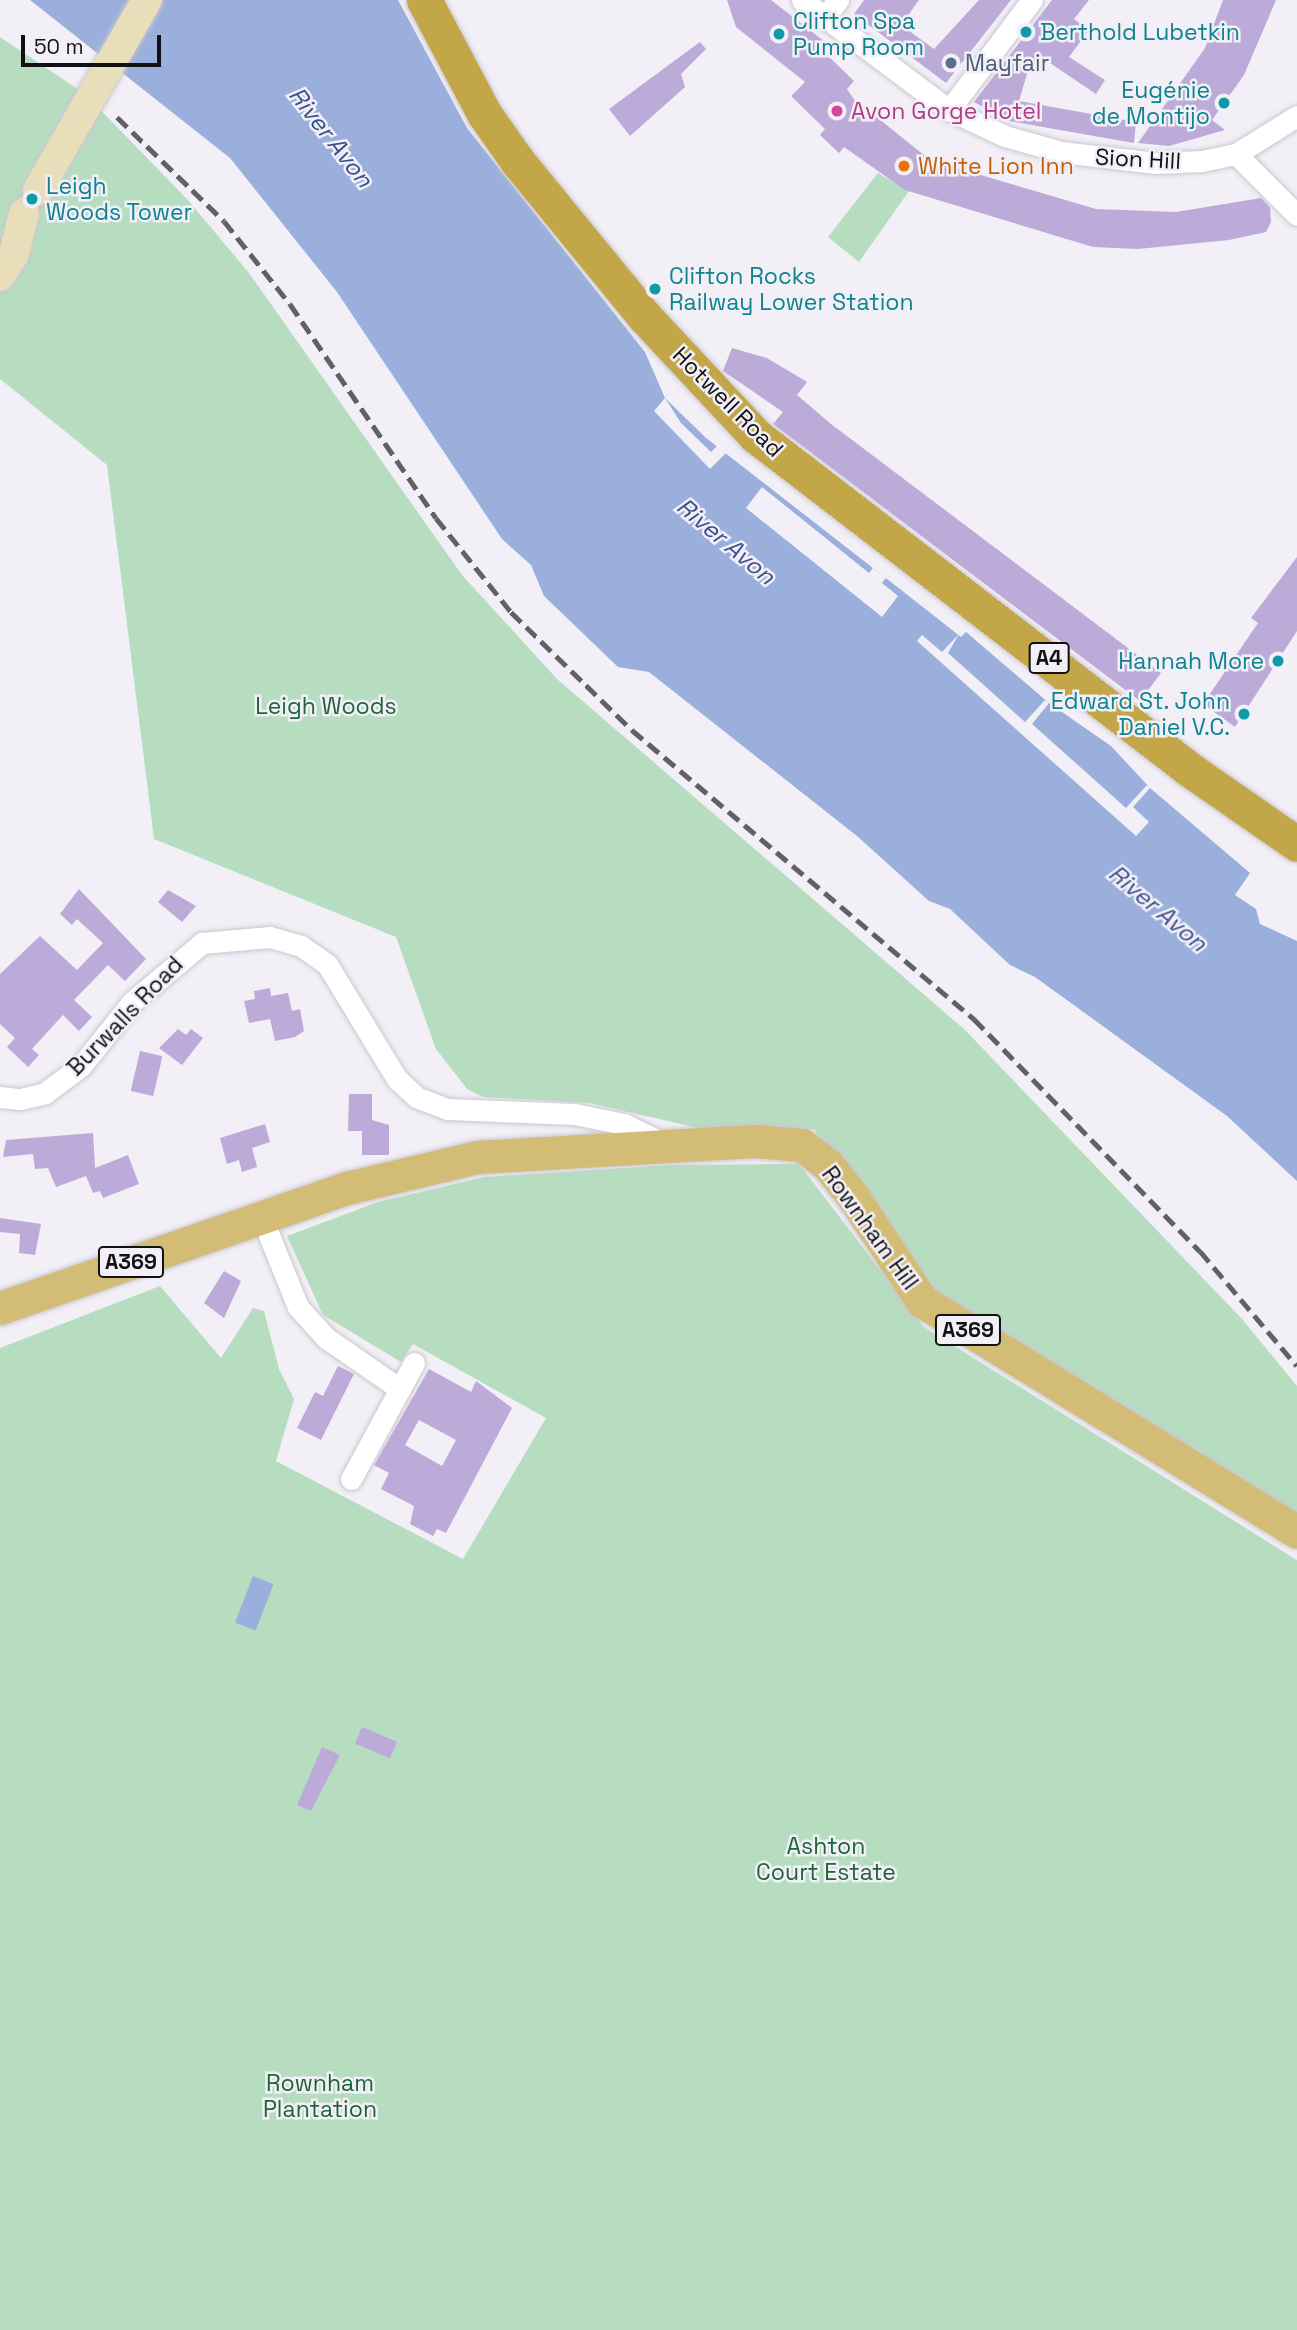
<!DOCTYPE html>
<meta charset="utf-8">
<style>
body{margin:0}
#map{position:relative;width:1297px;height:2330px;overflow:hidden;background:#f2eff7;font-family:"Space Grotesk",sans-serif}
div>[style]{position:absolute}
.green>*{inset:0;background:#b7ddc1}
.water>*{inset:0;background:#9aafdc;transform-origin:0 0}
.pier>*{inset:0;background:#f2eff7}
.building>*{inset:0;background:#bcaad9;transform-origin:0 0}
.roads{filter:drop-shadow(0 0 2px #cac7ce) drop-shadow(0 0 2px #cac7ce)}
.minor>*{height:21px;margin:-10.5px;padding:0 10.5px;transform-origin:10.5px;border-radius:10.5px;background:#fff}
.secondary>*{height:30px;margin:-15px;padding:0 15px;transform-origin:15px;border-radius:15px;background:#e8deba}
.primary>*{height:33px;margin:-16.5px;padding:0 16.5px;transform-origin:16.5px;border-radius:16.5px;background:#d2bc76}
.trunk>*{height:35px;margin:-17.5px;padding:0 17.5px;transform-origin:17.5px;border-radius:17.5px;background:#c3a648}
.rail>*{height:5px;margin-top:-2.5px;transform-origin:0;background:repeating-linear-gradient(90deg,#616064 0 14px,transparent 0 21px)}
.bridges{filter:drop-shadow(0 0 2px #cac7ce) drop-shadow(0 0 2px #cac7ce)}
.secondary-bridge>*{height:30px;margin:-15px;padding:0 15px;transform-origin:15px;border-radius:15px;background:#e8deba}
.dots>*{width:19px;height:19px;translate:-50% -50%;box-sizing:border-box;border:4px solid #f2eff7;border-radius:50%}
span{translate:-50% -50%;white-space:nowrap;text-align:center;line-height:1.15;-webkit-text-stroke:5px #f2eff7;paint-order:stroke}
.shield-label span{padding:2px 5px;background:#f2eff7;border:2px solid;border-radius:5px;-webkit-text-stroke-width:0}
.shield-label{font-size:21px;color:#111113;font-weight:700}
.culture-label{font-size:23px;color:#0d838f}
.left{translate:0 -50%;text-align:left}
.right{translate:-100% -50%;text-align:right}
.service-label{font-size:23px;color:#4e5e75}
.hotel-label{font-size:23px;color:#b23c85}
.street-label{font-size:23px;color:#111113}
.food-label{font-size:23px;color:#c56008}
.park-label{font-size:23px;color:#1d643a}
.water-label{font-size:24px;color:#39528b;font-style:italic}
.scale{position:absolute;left:21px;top:35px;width:140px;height:32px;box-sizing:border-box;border:4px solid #111113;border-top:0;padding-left:9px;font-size:21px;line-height:24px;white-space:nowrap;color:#111113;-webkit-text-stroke:5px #f2eff7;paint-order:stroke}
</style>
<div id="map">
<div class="green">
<i style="clip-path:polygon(0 37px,85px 94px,187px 199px,249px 273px,462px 575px,557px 679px,964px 1029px,1242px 1319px,1297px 1386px,1297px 1514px,930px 1292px,814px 1129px,716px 1132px,589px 1103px,483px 1097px,467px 1089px,436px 1049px,396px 937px,154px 839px,107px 465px,0 379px)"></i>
<i style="clip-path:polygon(878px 173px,909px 191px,859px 262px,828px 237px)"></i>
<i style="clip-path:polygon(799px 1164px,924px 1327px,1297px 1560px,1297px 2330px,0 2330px,0 1348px,160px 1286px,221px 1358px,253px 1308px,264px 1311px,279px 1369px,294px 1399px,276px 1461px,463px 1559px,546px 1418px,413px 1344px,401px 1362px,323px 1315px,287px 1236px,378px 1202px,484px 1177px,671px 1165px)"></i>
</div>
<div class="water">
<i style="clip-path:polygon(30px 0,398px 0,467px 128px,645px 352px,665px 398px,706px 438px,905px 593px,961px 637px,966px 632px,1049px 703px,1111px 746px,1150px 788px,1250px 873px,1235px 895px,1256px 909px,1260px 924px,1297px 941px,1297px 1181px,1227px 1116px,1035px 977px,1010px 965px,950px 909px,929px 901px,857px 836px,649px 672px,618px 667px,544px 596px,531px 565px,502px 539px,337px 292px,230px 158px)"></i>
<i style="left:253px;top:1576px;width:22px;height:50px;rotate:21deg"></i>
</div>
<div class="pier">
<i style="clip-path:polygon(665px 398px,681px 423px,711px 452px,717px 446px,726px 453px,710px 469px,654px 411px)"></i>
<i style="clip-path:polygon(762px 487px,869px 573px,873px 568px,886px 578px,882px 583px,898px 596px,882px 617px,746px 508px)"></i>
<i style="clip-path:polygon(959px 634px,948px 653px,1025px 722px,1045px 700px,1049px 703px,1032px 724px,1126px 808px,1147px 785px,1150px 788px,1133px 807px,1149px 822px,1136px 836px,917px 641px,922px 635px,942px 652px)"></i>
</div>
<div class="building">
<i style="clip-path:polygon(727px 0,771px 0,829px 45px,824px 52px,854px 81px,847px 89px,853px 98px,930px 160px,1096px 209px,1176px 212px,1261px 198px,1270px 207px,1271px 222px,1266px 232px,1229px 240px,1138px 249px,1093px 247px,905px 190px,844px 147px,839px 153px,820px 135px,825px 129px,791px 96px,805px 82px,736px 27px)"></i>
<i style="clip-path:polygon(864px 0,919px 0,901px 25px,934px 49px,979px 0,1011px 0,946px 83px,854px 14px)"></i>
<i style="clip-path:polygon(1052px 0,1089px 0,1074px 19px,1089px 30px,1069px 57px,1105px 80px,1096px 94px,1041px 57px,1034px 71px,1029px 67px,1019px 101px,1136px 122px,1134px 143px,1009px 121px,974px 102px)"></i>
<i style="clip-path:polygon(1223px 0,1276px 0,1244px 75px,1212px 120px,1225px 130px,1169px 146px,1138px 143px,1205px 48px)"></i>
<i style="clip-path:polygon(700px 42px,706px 49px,681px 74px,685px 87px,630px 136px,609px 109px)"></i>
<i style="clip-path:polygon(732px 348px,767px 358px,807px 382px,797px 395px,831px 424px,1161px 673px,1140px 701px,773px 424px,783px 412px,723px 371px)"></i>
<i style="clip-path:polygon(1297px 557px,1297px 631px,1235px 727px,1203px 704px,1258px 623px,1251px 618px)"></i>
<i style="clip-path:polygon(79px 889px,146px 959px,125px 981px,108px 965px,74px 1000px,92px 1017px,79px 1031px,63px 1015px,32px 1049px,39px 1055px,28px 1067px,7px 1047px,15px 1038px,0 1024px,0 974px,40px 936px,77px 970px,103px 943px,77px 919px,72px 925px,60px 914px)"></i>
<i style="clip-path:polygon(168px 890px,196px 906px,182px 922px,158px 902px)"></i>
<i style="clip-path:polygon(270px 988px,271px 996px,288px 993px,292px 1011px,300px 1009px,304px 1031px,295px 1037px,275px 1041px,270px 1019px,249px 1023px,244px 1001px,255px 999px,254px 991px)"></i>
<i style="clip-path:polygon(178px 1029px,186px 1035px,191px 1029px,203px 1038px,182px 1065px,159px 1048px)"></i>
<i style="left:140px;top:1051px;width:23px;height:41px;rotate:13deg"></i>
<i style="clip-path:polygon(349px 1094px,372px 1094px,372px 1120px,389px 1125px,389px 1155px,362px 1155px,362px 1131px,348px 1131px)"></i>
<i style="clip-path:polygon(265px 1124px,270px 1142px,252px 1148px,257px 1167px,242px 1172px,239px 1160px,227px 1164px,220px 1138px)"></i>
<i style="clip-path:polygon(93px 1133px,95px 1168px,128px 1155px,139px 1184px,103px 1198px,100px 1191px,93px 1193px,86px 1176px,56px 1187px,48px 1168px,35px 1169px,33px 1154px,3px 1157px,6px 1140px)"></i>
<i style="clip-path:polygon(0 1218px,41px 1224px,35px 1255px,19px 1253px,20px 1234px,0 1232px)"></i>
<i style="clip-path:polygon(224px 1271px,241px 1281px,224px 1318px,204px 1303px)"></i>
<i style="clip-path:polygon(338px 1366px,354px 1374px,321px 1440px,297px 1428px,315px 1392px,323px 1396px)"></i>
<i style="clip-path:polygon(evenodd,429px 1369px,471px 1392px,476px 1381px,512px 1408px,446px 1533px,437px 1529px,433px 1536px,410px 1524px,414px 1506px,381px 1489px,389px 1473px,374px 1465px,429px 1369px,419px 1420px,456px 1440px,442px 1466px,405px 1445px,419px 1420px)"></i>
<i style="left:362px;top:1727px;width:38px;height:18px;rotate:23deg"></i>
<i style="clip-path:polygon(322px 1747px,340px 1755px,311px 1811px,297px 1805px)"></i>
</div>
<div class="roads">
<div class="minor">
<i style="left:802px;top:0;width:184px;rotate:36.8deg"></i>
<i style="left:949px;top:110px;width:62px;rotate:24.9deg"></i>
<i style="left:1005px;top:136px;width:58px;rotate:15.9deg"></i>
<i style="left:1061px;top:152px;width:96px;rotate:6.6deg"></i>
<i style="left:1156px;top:163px;width:46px;rotate:-2.5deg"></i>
<i style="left:1202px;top:161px;width:35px;rotate:-12deg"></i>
<i style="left:1236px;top:154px;width:72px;rotate:-31.9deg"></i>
<i style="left:824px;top:19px;width:24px;rotate:-54deg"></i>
<i style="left:949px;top:110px;width:138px;rotate:-53deg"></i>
<i style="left:1236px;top:154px;width:86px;rotate:45deg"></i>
<i style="left:0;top:1097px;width:20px;rotate:6deg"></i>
<i style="left:20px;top:1099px;width:26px;rotate:-13deg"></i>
<i style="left:45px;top:1093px;width:45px;rotate:-36.9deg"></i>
<i style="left:81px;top:1066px;width:82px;rotate:-51.4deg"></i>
<i style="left:132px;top:1002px;width:92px;rotate:-40.1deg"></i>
<i style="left:202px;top:943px;width:68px;rotate:-5deg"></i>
<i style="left:270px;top:937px;width:32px;rotate:16deg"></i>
<i style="left:301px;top:946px;width:32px;rotate:35deg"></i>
<i style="left:327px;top:964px;width:135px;rotate:58.7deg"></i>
<i style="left:397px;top:1079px;width:26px;rotate:43deg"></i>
<i style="left:416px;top:1097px;width:34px;rotate:21deg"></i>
<i style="left:448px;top:1109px;width:126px;rotate:2.3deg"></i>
<i style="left:574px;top:1114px;width:51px;rotate:11.3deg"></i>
<i style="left:624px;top:1124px;width:43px;rotate:26deg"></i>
<i style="left:262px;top:1218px;width:96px;rotate:68deg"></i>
<i style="left:298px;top:1307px;width:42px;rotate:47.9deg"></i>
<i style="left:326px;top:1338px;width:90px;rotate:34.6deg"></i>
<i style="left:351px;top:1479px;width:132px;rotate:-61.5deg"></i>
</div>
<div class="secondary">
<i style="left:0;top:276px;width:26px;rotate:-58deg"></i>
<i style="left:14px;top:254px;width:42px;rotate:-76.3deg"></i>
</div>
<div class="primary">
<i style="left:0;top:1308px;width:367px;rotate:-19.1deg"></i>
<i style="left:347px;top:1188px;width:134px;rotate:-13.4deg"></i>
<i style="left:477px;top:1157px;width:278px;rotate:-3.3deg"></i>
<i style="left:755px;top:1141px;width:47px;rotate:4.9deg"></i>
<i style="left:802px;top:1145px;width:33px;rotate:38deg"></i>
<i style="left:828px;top:1165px;width:42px;rotate:51.8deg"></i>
<i style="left:854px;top:1198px;width:123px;rotate:56.6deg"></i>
<i style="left:922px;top:1301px;width:440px;rotate:31.6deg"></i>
</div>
<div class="trunk">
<i style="left:424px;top:0;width:130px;rotate:62.1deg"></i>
<i style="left:485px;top:115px;width:57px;rotate:54.9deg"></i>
<i style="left:518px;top:162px;width:200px;rotate:50.7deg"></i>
<i style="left:645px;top:317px;width:163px;rotate:47deg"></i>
<i style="left:756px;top:436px;width:546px;rotate:37.56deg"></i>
<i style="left:1189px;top:769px;width:131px;rotate:34.8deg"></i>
</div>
</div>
<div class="rail">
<i style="left:117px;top:117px;width:149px;rotate:44.2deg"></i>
<i style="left:224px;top:221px;width:106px;rotate:51.5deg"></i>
<i style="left:290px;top:304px;width:259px;rotate:55.7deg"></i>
<i style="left:436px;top:518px;width:120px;rotate:51.4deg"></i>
<i style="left:511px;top:612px;width:169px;rotate:44.3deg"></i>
<i style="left:632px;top:730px;width:448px;rotate:40.2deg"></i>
<i style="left:974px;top:1019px;width:324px;rotate:45.8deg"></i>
<i style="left:1200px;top:1251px;width:150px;rotate:49.9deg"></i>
</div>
<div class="bridges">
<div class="secondary-bridge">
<i style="left:38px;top:190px;width:219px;rotate:-60.2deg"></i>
</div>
</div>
<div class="dots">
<i style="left:1026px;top:32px;background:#0f9aa8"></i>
<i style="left:779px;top:34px;background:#0f9aa8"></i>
<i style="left:951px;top:63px;background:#5c6f8a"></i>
<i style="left:1224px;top:103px;background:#0f9aa8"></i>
<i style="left:837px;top:111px;background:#d1479c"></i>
<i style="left:904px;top:166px;background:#e8710a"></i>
<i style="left:32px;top:199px;background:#0f9aa8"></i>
<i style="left:655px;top:289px;background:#0f9aa8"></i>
<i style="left:1278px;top:661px;background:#0f9aa8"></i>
<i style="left:1244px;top:714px;background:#0f9aa8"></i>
</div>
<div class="shield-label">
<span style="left:1049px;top:658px">A4</span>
<span style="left:131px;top:1262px">A369</span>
<span style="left:968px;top:1330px">A369</span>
</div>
<div class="culture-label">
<span class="left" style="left:793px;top:34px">Clifton Spa<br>Pump Room</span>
<span class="left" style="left:1040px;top:32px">Berthold Lubetkin</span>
<span class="right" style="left:1210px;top:103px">Eugénie<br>de Montijo</span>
<span class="left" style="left:46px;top:199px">Leigh<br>Woods Tower</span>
<span class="left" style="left:669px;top:289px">Clifton Rocks<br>Railway Lower Station</span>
<span class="right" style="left:1264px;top:661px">Hannah More</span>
<span class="right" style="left:1230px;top:714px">Edward St. John<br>Daniel V.C.</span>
</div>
<div class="service-label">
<span class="left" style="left:965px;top:63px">Mayfair</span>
</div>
<div class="hotel-label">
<span class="left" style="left:851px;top:111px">Avon Gorge Hotel</span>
</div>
<div class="street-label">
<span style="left:1138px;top:159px;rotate:3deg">Sion Hill</span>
<span style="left:728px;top:402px;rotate:45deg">Hotwell Road</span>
<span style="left:125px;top:1016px;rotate:-46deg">Burwalls Road</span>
<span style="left:870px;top:1228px;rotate:54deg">Rownham Hill</span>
</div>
<div class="food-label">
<span class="left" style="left:918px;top:166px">White Lion Inn</span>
</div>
<div class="park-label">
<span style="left:326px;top:706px">Leigh Woods</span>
<span style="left:826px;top:1859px">Ashton<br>Court Estate</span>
<span style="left:320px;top:2096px">Rownham<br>Plantation</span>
</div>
<div class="water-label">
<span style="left:331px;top:137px;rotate:52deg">River Avon</span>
<span style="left:726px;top:541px;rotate:40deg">River Avon</span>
<span style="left:1158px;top:908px;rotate:40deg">River Avon</span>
</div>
<div class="scale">50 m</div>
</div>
